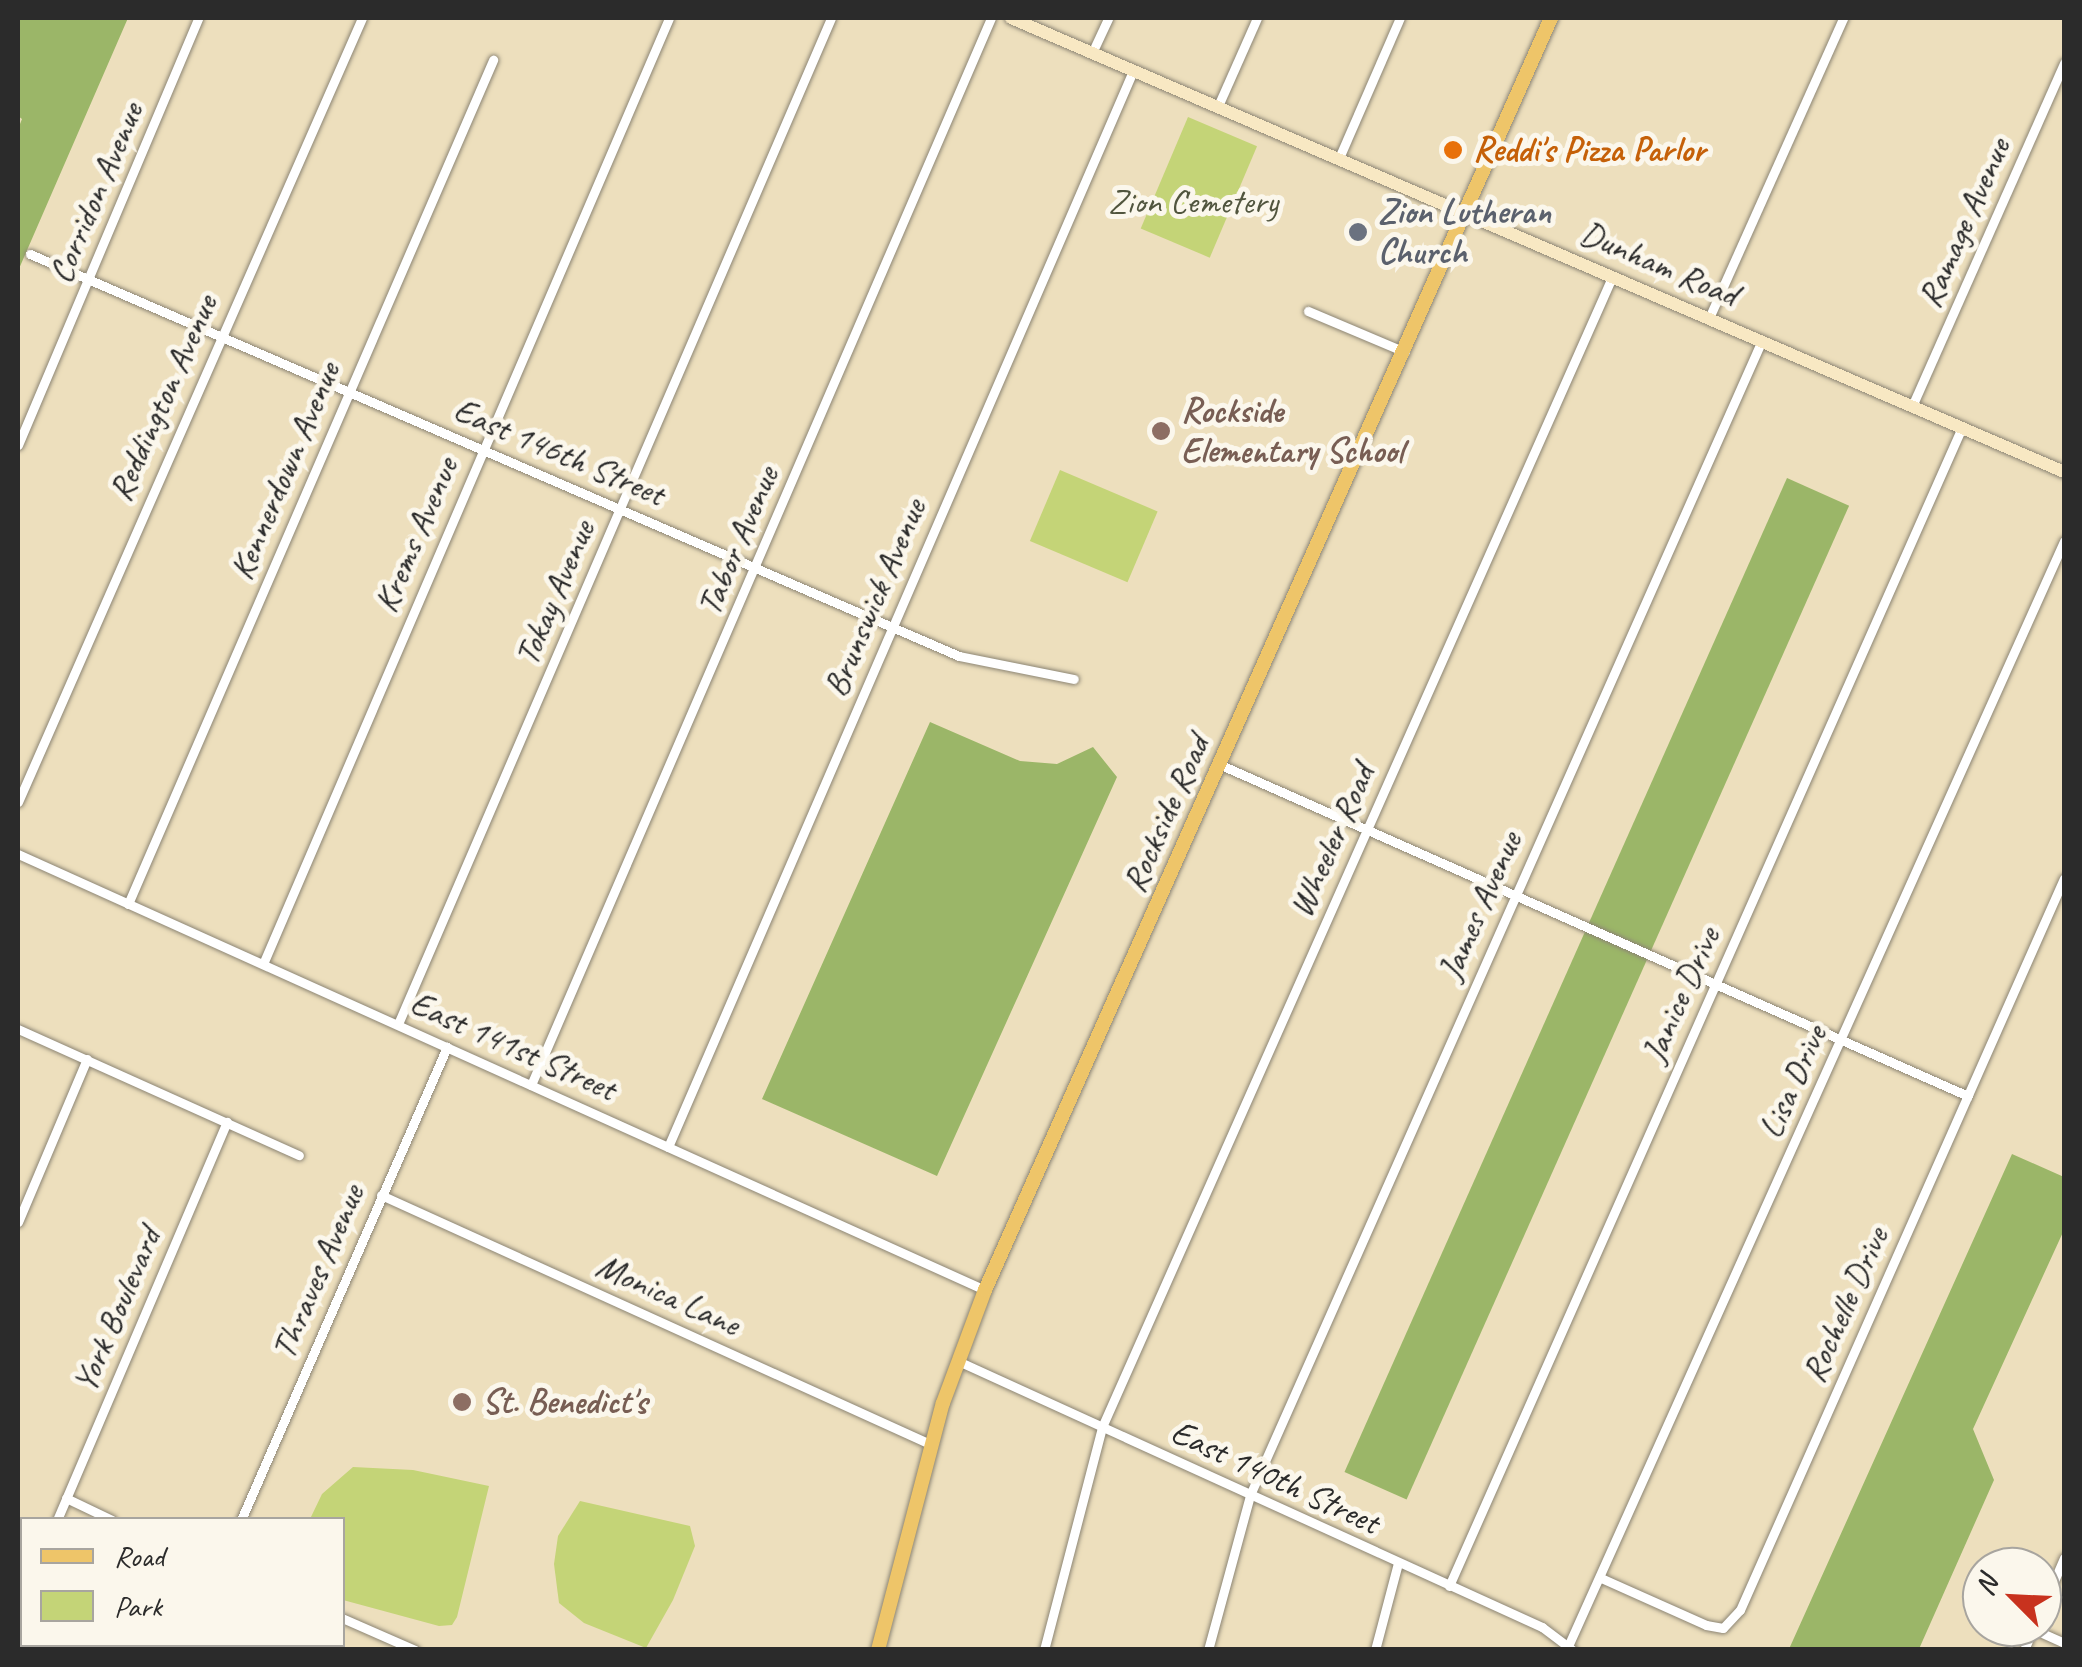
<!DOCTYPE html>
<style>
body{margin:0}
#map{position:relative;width:2082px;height:1667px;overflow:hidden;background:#eddfbd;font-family:Caveat,sans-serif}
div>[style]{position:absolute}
.green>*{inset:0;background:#c4d477;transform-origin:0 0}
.forest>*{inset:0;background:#9bb668;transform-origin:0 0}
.roads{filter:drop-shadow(0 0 2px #8c8574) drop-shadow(0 0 2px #8c8574)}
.street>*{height:9px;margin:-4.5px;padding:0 4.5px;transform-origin:4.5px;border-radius:4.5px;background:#fff}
.secondary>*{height:12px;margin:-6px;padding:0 6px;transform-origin:6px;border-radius:6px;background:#f8e8c3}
.primary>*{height:14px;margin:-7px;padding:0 7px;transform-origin:7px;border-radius:7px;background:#eec569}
.dots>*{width:28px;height:28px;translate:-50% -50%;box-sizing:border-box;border:5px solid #fbf7ec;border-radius:50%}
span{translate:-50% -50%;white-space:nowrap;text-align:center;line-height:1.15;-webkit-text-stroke:10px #fbf7ec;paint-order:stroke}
.food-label{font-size:35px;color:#c56008;font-weight:700}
.left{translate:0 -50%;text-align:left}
.street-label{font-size:35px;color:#2b2b2b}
.park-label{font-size:35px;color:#51553e}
.worship-label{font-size:35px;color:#5b616d;font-weight:700}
.education-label{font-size:35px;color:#785e54;font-weight:700}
.frame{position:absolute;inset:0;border:20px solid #2b2b2b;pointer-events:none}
.legend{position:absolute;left:20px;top:1517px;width:325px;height:130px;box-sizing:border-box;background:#fbf7ec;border:2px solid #a8a59f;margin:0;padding:12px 18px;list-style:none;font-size:30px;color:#2b2b2b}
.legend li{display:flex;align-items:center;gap:20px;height:50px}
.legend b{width:50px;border:2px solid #a8a59f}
.north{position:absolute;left:1962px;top:1547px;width:100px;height:100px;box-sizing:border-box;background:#fbf7ec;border:2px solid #a8a59f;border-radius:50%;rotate:294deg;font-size:28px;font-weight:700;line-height:40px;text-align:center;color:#2b2b2b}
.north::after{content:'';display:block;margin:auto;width:35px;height:45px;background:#c8321e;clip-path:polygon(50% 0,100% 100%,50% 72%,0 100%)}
</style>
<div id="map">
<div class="green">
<i style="left:1188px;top:117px;width:75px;height:121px;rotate:23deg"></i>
<i style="left:1060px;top:470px;width:106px;height:77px;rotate:23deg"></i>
<i style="clip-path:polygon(353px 1467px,413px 1470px,489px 1486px,457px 1617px,452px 1625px,439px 1626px,343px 1600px,342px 1520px,310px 1519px,322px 1494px)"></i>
<i style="clip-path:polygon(580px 1501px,690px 1526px,695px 1546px,673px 1600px,646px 1648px,584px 1623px,559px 1603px,554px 1564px,558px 1536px)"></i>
</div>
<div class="forest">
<i style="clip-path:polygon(18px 18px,128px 18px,18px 271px,18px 129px,22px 119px,18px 116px)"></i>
<i style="left:1787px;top:478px;width:68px;height:1088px;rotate:24deg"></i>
<i style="clip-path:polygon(930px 722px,1020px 761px,1057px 764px,1093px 747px,1117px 777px,937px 1176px,762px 1099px)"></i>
<i style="clip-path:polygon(2012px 1154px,2064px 1177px,2064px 1230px,1973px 1429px,1994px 1480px,1919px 1649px,1789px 1649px)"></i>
</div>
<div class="roads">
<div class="street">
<i style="left:1092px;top:53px;width:38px;rotate:-65deg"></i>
<i style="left:1218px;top:106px;width:96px;rotate:-66.1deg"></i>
<i style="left:1339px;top:158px;width:153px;rotate:-66.5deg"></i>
<i style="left:30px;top:254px;width:1012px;rotate:23.4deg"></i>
<i style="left:959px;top:656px;width:117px;rotate:11.3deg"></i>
<i style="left:1308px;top:311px;width:105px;rotate:22.9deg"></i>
<i style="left:1709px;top:318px;width:329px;rotate:-65.9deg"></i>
<i style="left:1913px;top:404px;width:373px;rotate:-66.1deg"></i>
<i style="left:18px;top:445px;width:463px;rotate:-67.1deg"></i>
<i style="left:1221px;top:765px;width:817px;rotate:23.9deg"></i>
<i style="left:18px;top:802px;width:856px;rotate:-66.31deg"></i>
<i style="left:18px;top:854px;width:1061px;rotate:24.27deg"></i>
<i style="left:128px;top:904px;width:920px;rotate:-66.61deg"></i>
<i style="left:263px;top:964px;width:1029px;rotate:-66.77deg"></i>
<i style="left:398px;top:1024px;width:1095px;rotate:-66.71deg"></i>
<i style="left:18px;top:1029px;width:308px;rotate:24.2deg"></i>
<i style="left:531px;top:1085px;width:1162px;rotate:-66.68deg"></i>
<i style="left:668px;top:1147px;width:1172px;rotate:-66.63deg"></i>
<i style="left:381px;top:1195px;width:605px;rotate:24.4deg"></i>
<i style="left:18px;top:1222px;width:177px;rotate:-67.1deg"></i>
<i style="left:958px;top:1361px;width:642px;rotate:24.49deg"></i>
<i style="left:1542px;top:1627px;width:39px;rotate:37deg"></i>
<i style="left:66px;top:1498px;width:51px;rotate:25.6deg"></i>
<i style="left:57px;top:1520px;width:433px;rotate:-66.9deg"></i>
<i style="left:241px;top:1520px;width:516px;rotate:-66.47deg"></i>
<i style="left:1601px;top:1578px;width:115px;rotate:24.1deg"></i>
<i style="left:1706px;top:1625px;width:17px;rotate:10deg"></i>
<i style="left:1723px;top:1628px;width:25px;rotate:-47deg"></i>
<i style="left:1740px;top:1610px;width:800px;rotate:-66.12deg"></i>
<i style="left:1449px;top:1586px;width:1267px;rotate:-66.12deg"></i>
<i style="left:2042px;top:1609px;width:56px;rotate:-66.7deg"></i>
<i style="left:18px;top:1610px;width:13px;rotate:-72deg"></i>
<i style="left:342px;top:1618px;width:80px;rotate:23.7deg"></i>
<i style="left:2033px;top:1629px;width:34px;rotate:24deg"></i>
<i style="left:1569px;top:1644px;width:1209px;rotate:-65.83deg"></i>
<i style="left:18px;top:1645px;width:15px;rotate:20deg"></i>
<i style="left:185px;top:1650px;width:6px;rotate:-72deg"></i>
<i style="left:1044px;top:1650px;width:230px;rotate:-75.4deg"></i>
<i style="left:1102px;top:1427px;width:1258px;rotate:-66.08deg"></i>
<i style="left:1208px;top:1650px;width:161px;rotate:-74.8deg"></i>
<i style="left:1250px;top:1495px;width:1263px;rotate:-66.09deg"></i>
<i style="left:1375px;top:1650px;width:90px;rotate:-75.2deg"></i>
<i style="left:2024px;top:1650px;width:25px;rotate:-67deg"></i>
</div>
<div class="secondary">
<i style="left:1011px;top:18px;width:1147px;rotate:23.32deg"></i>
</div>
<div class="primary">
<i style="left:878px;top:1650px;width:255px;rotate:-75.3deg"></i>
<i style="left:943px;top:1403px;width:121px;rotate:-69.6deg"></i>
<i style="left:985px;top:1290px;width:1392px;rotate:-66.01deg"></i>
</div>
</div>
<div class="dots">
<i style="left:1453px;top:150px;background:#e8710a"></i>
<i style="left:1358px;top:232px;background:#6b7280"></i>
<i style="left:1161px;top:431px;background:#8d6e63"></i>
<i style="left:462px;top:1402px;background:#8d6e63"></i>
</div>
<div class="food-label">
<span class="left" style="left:1473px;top:150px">Reddi's Pizza Parlor</span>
</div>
<div class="street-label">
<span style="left:96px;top:193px;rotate:-67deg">Corridon Avenue</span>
<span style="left:1964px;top:223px;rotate:-66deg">Ramage Avenue</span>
<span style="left:1659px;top:264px;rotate:23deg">Dunham Road</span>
<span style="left:163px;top:398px;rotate:-66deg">Reddington Avenue</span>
<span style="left:559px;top:452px;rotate:23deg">East 146th Street</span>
<span style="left:285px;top:471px;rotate:-67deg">Kennerdown Avenue</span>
<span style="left:416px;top:535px;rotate:-67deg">Krems Avenue</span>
<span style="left:738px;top:541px;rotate:-67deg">Tabor Avenue</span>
<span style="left:555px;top:593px;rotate:-67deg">Tokay Avenue</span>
<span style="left:875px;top:598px;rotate:-67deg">Brunswick Avenue</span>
<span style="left:1166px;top:814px;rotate:-66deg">Rockside Road</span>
<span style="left:1332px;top:841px;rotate:-66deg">Wheeler Road</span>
<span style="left:1480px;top:906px;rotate:-66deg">James Avenue</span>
<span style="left:1681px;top:995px;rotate:-66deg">Janice Drive</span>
<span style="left:513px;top:1046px;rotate:24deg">East 141st Street</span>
<span style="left:1793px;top:1082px;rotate:-66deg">Lisa Drive</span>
<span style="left:318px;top:1272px;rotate:-67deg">Thraves Avenue</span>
<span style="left:668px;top:1295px;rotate:24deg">Monica Lane</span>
<span style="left:1845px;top:1305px;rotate:-66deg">Rochelle Drive</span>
<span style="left:117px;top:1310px;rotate:-67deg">York Boulevard</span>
<span style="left:1275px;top:1477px;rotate:25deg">East 140th Street</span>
</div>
<div class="park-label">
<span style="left:1193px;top:202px">Zion Cemetery</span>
</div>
<div class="worship-label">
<span class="left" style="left:1378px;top:232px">Zion Lutheran<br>Church</span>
</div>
<div class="education-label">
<span class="left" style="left:1181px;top:431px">Rockside<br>Elementary School</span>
<span class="left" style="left:482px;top:1402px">St. Benedict's</span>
</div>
<div class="frame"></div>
<ul class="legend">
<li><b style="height:12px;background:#eec569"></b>Road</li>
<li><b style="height:28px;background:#c4d477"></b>Park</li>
</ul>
<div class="north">N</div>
</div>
